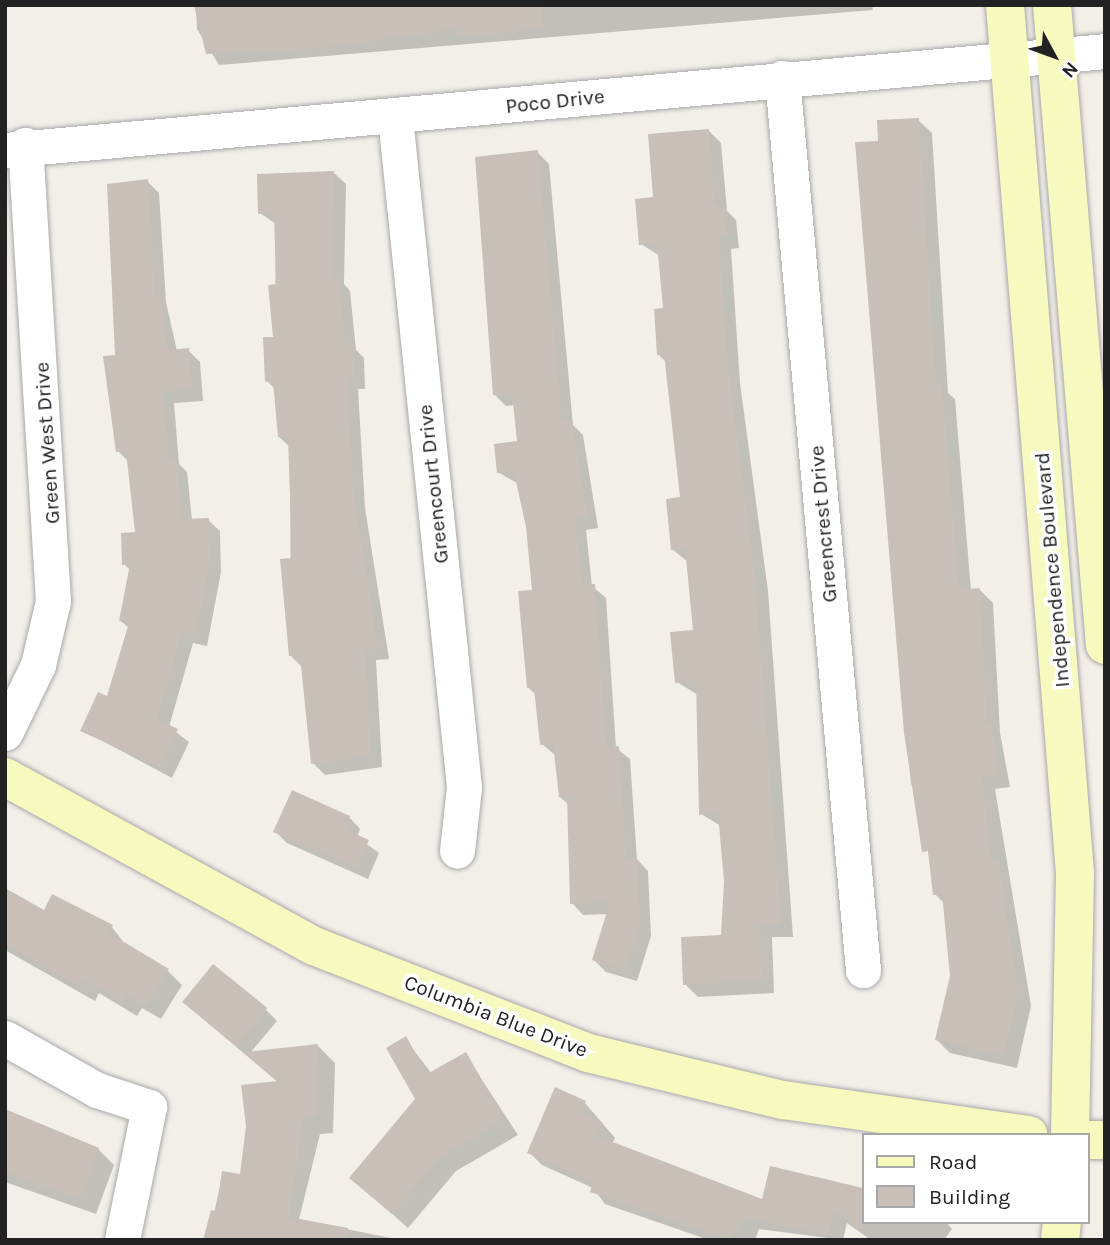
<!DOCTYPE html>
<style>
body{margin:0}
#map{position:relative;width:1110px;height:1245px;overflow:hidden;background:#f2efe9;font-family:Karla,sans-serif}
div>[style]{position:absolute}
.shadow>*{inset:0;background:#0003}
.building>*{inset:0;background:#c7bfb8;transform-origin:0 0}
.roads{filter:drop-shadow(0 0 2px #a9a9a9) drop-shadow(0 0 2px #a9a9a9)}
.street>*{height:35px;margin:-17.5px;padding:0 17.5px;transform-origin:17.5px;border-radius:17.5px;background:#fff}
.secondary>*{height:38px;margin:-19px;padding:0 19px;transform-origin:19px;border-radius:19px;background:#f7fabf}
span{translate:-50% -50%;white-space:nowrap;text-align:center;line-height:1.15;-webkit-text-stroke:7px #fff;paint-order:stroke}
.street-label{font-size:21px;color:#222}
.frame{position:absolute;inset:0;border:7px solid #222;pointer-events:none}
.legend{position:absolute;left:862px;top:1133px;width:228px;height:91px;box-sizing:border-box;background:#fff;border:2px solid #a7a7a7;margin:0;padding:9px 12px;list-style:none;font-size:21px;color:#222}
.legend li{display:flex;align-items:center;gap:14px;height:35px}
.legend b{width:35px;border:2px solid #a7a7a7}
.north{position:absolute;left:1019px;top:21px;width:70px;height:70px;-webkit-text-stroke:5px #fff;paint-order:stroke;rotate:131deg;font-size:19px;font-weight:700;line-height:28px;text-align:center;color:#222}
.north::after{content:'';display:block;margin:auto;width:24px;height:32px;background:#222;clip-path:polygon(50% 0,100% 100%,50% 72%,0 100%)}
</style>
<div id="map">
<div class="shadow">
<i style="clip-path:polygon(196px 5px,872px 5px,873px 10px,219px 65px,197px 29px)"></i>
<i style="clip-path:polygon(918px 120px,932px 133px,948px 393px,955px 399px,971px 591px,980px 590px,993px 603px,1000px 733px,1010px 787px,995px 789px,1031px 1006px,1017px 1068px,950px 1053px,937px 1040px,952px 976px,945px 904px,935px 894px,918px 791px,911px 784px,857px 144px,879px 143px)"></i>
<i style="clip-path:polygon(708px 130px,721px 143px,727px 211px,736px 220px,739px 248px,731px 249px,740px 383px,768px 591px,793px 937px,772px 937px,774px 993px,698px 997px,685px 984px,723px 936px,725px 882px,721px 826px,701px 814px,698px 695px,677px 682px,695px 631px,688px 562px,672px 549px,682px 499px,667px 363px,658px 354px,665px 310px,660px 256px,641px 244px,655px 199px)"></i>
<i style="clip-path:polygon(537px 152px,549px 164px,573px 425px,583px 435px,598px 528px,586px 530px,592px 586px,606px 598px,616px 748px,630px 759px,637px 859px,648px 871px,651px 936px,637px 981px,606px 972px,594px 960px,608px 914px,583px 915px,572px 903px,569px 805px,560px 797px,556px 756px,542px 744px,537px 696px,528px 687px,534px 592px,528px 527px,519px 484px,499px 473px,519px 443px,515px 405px,506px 406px,494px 394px)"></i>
<i style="clip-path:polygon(334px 173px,346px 184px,344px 284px,350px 291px,356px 350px,364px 358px,365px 389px,358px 389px,365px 508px,389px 659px,376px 660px,382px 767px,325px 775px,313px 763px,303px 668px,291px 656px,290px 447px,279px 437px,275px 389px,267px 381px,275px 339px,276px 224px,260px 213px)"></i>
<i style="clip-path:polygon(147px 181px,159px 193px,166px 302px,177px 351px,188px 350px,200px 362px,203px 401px,174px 403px,179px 464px,187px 472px,192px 520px,208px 520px,220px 531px,221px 572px,207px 646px,193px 643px,169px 727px,189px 742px,172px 778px,82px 730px,109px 699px,129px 628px,121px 621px,130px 570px,124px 564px,137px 534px,129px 462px,118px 451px,116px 356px)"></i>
<i style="clip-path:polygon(349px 817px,360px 829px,357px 837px,379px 853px,368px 879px,287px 843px,275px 831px)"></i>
<i style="clip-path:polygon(5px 890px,44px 912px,112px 927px,125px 944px,168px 971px,182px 985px,161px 1019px,142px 1008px,137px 1016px,99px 993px,95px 1001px,5px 950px)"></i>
<i style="clip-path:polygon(266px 1010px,277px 1021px,250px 1053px,318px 1046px,335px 1063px,333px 1133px,320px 1134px,294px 1240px,208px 1240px,223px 1173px,241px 1176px,279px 1083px,196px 1013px)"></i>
<i style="clip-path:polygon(405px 1039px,432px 1074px,465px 1054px,518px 1135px,456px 1171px,408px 1228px,351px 1177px,417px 1099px)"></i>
<i style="clip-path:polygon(556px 1090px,585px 1103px,615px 1138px,612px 1144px,764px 1201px,771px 1168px,863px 1189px,863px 1222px,946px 1222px,952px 1229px,944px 1240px,871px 1240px,847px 1223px,843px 1240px,759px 1229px,755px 1240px,709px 1240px,605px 1204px,593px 1188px,542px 1165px,529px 1152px)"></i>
<i style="clip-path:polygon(5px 1111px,98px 1149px,114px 1165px,96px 1214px,5px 1182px)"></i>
<i style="clip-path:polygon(321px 1224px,391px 1238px,393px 1240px,318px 1240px)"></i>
</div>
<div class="building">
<i style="clip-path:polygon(194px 5px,542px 5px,543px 29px,457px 37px,456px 29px,323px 48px,206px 54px)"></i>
<i style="clip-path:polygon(919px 118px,936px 385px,942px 384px,959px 590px,980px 588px,987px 723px,992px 723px,998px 774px,982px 776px,991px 860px,998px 859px,1018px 992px,1004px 1056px,935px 1040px,950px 976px,942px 894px,933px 895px,928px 851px,922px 852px,904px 733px,855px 142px,878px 141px,877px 120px)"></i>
<i style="clip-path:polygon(709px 129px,715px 206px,724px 205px,727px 236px,719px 237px,728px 368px,755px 576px,781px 925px,760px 925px,762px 981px,683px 985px,681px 937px,721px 935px,724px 882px,718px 813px,699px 815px,696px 681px,675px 683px,670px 632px,693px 630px,685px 548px,671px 550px,666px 499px,680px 497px,664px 354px,657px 355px,654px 309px,663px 308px,657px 243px,639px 245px,635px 199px,653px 197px,648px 134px)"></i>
<i style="clip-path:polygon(538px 150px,562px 422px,572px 421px,587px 517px,575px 519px,582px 585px,595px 584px,606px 747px,619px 746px,626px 858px,637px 857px,640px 924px,625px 971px,592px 960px,610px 902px,570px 904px,567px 797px,559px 797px,553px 744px,540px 745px,534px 688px,527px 688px,518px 591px,532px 590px,526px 527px,514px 472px,497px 473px,494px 444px,517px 441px,512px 393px,493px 395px,475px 157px)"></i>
<i style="clip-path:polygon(334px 171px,332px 278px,339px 277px,345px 345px,353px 345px,354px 378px,347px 378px,354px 495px,378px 648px,365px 649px,371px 756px,311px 764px,300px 655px,289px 656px,280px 559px,292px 558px,288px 436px,278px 437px,273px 381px,265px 382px,263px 337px,273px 337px,268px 285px,276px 284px,274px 213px,258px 214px,257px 174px)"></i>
<i style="clip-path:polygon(148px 179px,155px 295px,161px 294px,167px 350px,189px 348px,192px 390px,163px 392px,169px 459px,176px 458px,182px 519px,209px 518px,210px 559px,196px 635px,182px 632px,157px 719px,178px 729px,160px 767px,80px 731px,98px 692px,107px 696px,129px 623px,119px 621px,130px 564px,122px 565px,121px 533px,135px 532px,126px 451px,116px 452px,103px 356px,115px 355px,107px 184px)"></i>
<i style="clip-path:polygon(292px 790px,350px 816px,344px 829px,369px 840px,356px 868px,273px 832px)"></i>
<i style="clip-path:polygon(5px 888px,44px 910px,52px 894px,113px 925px,109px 933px,169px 969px,146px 1006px,127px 995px,122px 1003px,85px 980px,81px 988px,5px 945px)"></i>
<i style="left:213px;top:964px;width:70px;height:49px;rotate:39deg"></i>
<i style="clip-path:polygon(406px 1036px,427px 1074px,466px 1052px,504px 1119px,441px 1156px,392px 1214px,349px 1178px,415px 1099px,386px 1048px)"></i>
<i style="clip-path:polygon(318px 1044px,316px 1116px,303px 1117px,289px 1217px,348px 1228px,347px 1240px,203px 1240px,211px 1210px,216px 1211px,222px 1171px,240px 1174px,246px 1126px,241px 1085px,278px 1081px,244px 1052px)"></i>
<i style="clip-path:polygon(555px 1087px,586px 1101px,581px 1113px,603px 1123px,597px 1136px,762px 1199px,770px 1166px,863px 1188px,863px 1232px,834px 1211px,828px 1236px,746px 1217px,731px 1240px,590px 1192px,593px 1182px,527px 1153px)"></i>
<i style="clip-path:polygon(5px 1109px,99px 1148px,80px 1199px,5px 1172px)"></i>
</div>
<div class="roads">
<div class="street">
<i style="left:782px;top:78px;width:896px;rotate:84.81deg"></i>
<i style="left:395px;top:117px;width:674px;rotate:84.12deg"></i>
<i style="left:464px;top:787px;width:64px;rotate:96.2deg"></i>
<i style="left:5px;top:150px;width:1104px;rotate:-5.14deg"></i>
<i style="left:5px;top:733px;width:76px;rotate:-64.1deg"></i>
<i style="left:38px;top:665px;width:66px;rotate:-76.8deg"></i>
<i style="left:53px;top:601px;width:457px;rotate:-93.5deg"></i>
<i style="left:5px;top:1038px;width:106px;rotate:29.5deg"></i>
<i style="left:97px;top:1090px;width:55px;rotate:18.1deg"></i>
<i style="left:149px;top:1107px;width:136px;rotate:101.5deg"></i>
</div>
<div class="secondary">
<i style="left:1005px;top:5px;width:872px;rotate:85.39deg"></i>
<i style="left:1075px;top:874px;width:261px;rotate:91.1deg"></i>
<i style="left:1052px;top:5px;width:642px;rotate:85.27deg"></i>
<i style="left:5px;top:777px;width:352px;rotate:28.7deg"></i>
<i style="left:314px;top:946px;width:294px;rotate:21.3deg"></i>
<i style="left:588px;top:1053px;width:201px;rotate:13.6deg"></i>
<i style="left:783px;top:1100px;width:248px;rotate:8.1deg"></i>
<i style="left:1087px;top:1140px;width:18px"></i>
<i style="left:1060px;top:1240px;width:18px;rotate:-84deg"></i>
</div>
</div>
<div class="street-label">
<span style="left:555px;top:101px;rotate:-6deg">Poco Drive</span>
<span style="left:47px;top:443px;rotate:-94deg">Green West Drive</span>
<span style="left:433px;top:484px;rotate:-96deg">Greencourt Drive</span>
<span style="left:823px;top:524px;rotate:-95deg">Greencrest Drive</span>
<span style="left:1052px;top:570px;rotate:-95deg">Independence Boulevard</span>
<span style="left:496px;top:1016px;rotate:21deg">Columbia Blue Drive</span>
</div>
<div class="frame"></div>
<ul class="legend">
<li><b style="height:9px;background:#f7fabf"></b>Road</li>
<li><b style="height:19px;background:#c7bfb8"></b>Building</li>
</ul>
<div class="north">N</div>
</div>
